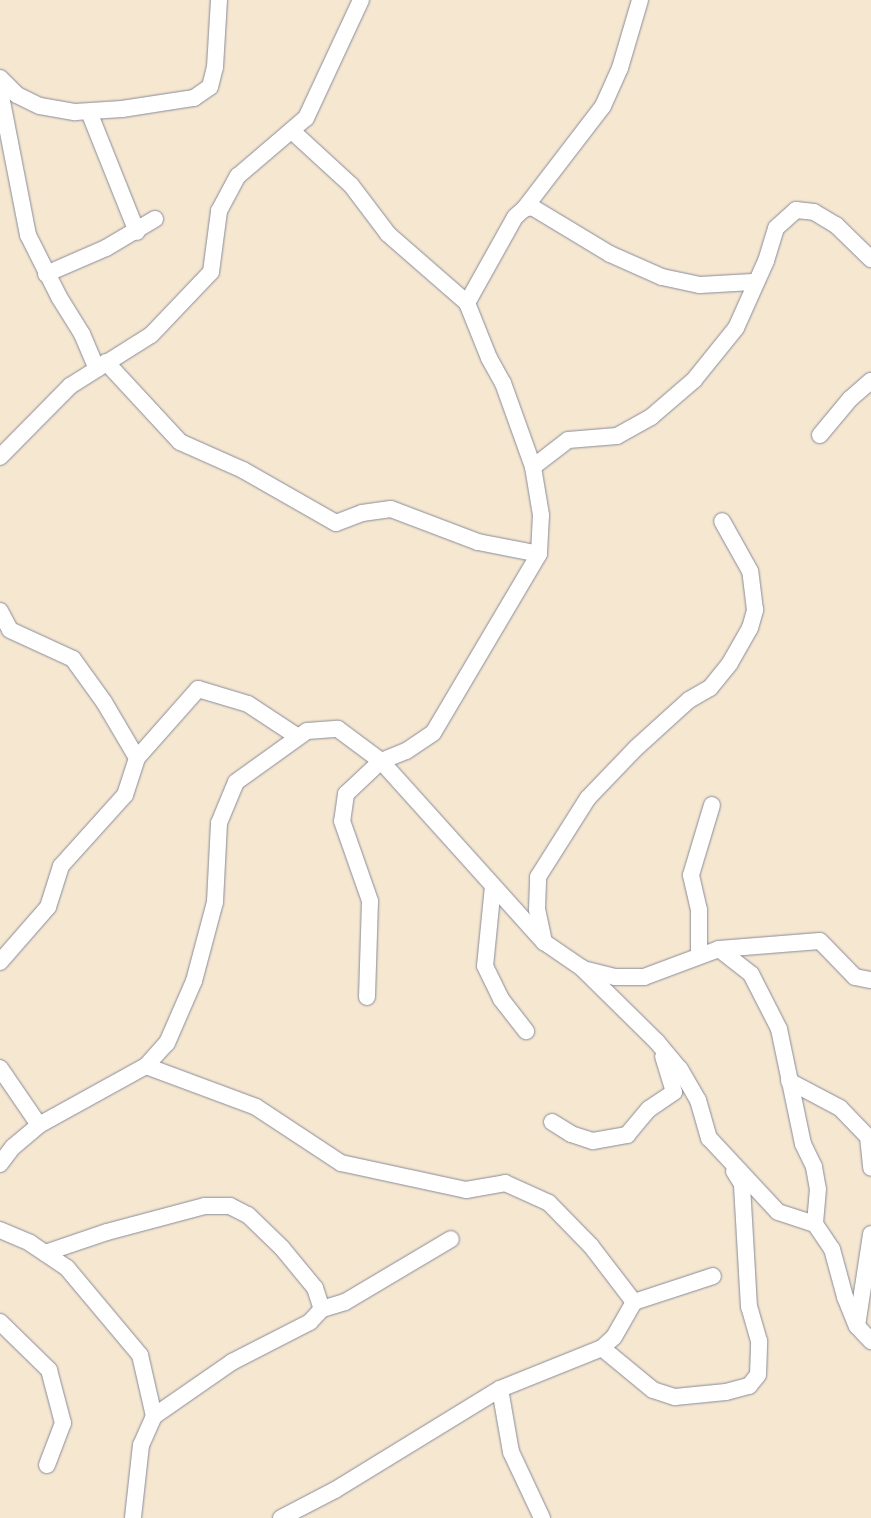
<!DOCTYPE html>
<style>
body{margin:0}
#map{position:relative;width:871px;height:1518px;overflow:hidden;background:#f6e7d1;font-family:"Balsamiq Sans",sans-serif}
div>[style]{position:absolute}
.roads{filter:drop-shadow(0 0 1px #888b98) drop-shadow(0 0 1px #888b98)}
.minor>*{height:16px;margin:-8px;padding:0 8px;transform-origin:8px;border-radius:8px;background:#fff}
span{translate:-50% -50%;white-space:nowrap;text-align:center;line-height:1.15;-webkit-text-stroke:4px #fbf7ec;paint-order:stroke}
</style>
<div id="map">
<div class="roads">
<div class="minor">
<i style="left:0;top:78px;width:24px;rotate:45deg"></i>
<i style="left:17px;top:95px;width:25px;rotate:26deg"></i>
<i style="left:40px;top:106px;width:36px;rotate:10deg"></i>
<i style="left:75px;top:112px;width:47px;rotate:-3.7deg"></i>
<i style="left:122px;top:109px;width:73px;rotate:-8.7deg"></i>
<i style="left:194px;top:98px;width:19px;rotate:-35deg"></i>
<i style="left:210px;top:87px;width:21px;rotate:-76deg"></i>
<i style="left:215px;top:67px;width:67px;rotate:-86.6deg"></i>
<i style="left:0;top:91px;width:147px;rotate:79deg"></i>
<i style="left:28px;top:235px;width:69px;rotate:63.4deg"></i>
<i style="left:59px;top:297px;width:44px;rotate:58.1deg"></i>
<i style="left:82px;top:334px;width:38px;rotate:67deg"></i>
<i style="left:89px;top:112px;width:129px;rotate:68.2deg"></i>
<i style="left:292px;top:131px;width:80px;rotate:42.5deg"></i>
<i style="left:351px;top:185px;width:61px;rotate:52.9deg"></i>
<i style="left:388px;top:234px;width:105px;rotate:41.1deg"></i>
<i style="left:467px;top:303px;width:59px;rotate:68.2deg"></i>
<i style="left:489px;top:358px;width:29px;rotate:61deg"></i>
<i style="left:503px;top:383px;width:89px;rotate:70.3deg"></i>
<i style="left:533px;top:467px;width:49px;rotate:80.5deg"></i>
<i style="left:541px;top:515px;width:39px;rotate:93deg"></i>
<i style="left:539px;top:554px;width:208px;rotate:120.6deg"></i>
<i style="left:433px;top:733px;width:32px;rotate:146deg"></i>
<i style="left:406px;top:751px;width:27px;rotate:158deg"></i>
<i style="left:381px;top:761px;width:48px;rotate:136.7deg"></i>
<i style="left:346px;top:794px;width:27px;rotate:98deg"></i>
<i style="left:342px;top:821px;width:85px;rotate:70.7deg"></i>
<i style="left:370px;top:901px;width:96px;rotate:91.8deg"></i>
<i style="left:524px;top:209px;width:130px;rotate:-52.5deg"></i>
<i style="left:603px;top:106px;width:42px;rotate:-65.9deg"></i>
<i style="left:620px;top:68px;width:71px;rotate:-73.6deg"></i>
<i style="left:46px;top:274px;width:65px;rotate:-23.4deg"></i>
<i style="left:106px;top:248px;width:57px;rotate:-30.6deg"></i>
<i style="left:467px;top:303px;width:98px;rotate:-60.8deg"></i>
<i style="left:515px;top:217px;width:12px;rotate:-42deg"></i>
<i style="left:524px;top:209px;width:8px;rotate:-14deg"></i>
<i style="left:532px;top:207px;width:91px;rotate:31.1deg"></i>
<i style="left:610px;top:254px;width:57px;rotate:23.9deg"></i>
<i style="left:662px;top:277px;width:39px;rotate:12deg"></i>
<i style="left:700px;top:285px;width:53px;rotate:-3.2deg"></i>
<i style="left:106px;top:362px;width:109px;rotate:47.2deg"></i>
<i style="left:180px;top:442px;width:69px;rotate:24deg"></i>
<i style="left:243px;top:470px;width:107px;rotate:29.7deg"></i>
<i style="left:336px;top:523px;width:28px;rotate:-21deg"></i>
<i style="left:362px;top:513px;width:29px;rotate:-8deg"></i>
<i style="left:391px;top:509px;width:93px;rotate:20.8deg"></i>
<i style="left:478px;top:542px;width:62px;rotate:11.1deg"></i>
<i style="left:820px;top:435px;width:47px;rotate:-50.2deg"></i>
<i style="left:850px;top:399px;width:28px;rotate:-41deg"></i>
<i style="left:0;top:457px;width:100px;rotate:-45.4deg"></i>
<i style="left:70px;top:386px;width:96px;rotate:-32.2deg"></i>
<i style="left:151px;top:335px;width:87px;rotate:-46.4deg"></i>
<i style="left:211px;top:272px;width:62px;rotate:-82.5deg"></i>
<i style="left:219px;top:211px;width:40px;rotate:-62deg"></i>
<i style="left:238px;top:176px;width:89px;rotate:-40.5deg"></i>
<i style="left:306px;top:118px;width:130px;rotate:-65deg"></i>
<i style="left:533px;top:467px;width:44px;rotate:-37.6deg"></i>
<i style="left:568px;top:440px;width:49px;rotate:-4.7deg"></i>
<i style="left:617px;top:436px;width:39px;rotate:-29deg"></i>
<i style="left:651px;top:417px;width:57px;rotate:-40.7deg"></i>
<i style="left:694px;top:380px;width:67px;rotate:-51.1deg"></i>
<i style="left:736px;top:328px;width:73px;rotate:-65.9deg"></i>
<i style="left:766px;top:261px;width:34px;rotate:-73deg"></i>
<i style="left:776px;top:228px;width:27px;rotate:-42deg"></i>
<i style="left:796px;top:210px;width:18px;rotate:6deg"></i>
<i style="left:814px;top:212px;width:26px;rotate:31deg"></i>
<i style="left:836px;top:225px;width:49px;rotate:44.2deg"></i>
<i style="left:0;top:611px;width:21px;rotate:62deg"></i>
<i style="left:10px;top:630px;width:69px;rotate:24.7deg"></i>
<i style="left:73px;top:659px;width:53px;rotate:54.2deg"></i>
<i style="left:104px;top:702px;width:65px;rotate:59.5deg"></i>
<i style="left:137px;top:758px;width:92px;rotate:-48.5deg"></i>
<i style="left:198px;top:689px;width:52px;rotate:16.7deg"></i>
<i style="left:248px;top:704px;width:60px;rotate:33.4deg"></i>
<i style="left:493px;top:886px;width:80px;rotate:95.7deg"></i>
<i style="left:485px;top:966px;width:37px;rotate:64deg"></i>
<i style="left:501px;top:999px;width:41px;rotate:52deg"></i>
<i style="left:544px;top:942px;width:33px;rotate:-102deg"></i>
<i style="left:537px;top:910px;width:33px;rotate:-88deg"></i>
<i style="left:538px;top:877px;width:93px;rotate:-57.7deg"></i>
<i style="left:588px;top:798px;width:69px;rotate:-46.2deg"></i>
<i style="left:636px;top:748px;width:72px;rotate:-42.2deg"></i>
<i style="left:689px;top:700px;width:24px;rotate:-30deg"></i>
<i style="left:710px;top:688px;width:32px;rotate:-51deg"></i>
<i style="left:730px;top:663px;width:40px;rotate:-60.3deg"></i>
<i style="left:750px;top:628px;width:19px;rotate:-74deg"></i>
<i style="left:755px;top:610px;width:39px;rotate:-97deg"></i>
<i style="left:750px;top:571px;width:57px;rotate:-119.2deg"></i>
<i style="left:719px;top:949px;width:41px;rotate:38deg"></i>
<i style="left:751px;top:974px;width:62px;rotate:63deg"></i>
<i style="left:779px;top:1029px;width:117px;rotate:78.2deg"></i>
<i style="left:803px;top:1144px;width:25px;rotate:64deg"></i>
<i style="left:814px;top:1167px;width:22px;rotate:80deg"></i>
<i style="left:818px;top:1189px;width:35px;rotate:95deg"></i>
<i style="left:699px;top:956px;width:46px;rotate:-90deg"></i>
<i style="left:699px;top:910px;width:36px;rotate:-103deg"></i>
<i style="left:691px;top:875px;width:73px;rotate:-73.3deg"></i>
<i style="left:0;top:962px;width:73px;rotate:-48.9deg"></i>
<i style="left:48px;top:907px;width:43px;rotate:-72.4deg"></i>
<i style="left:61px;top:866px;width:96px;rotate:-48deg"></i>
<i style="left:125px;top:795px;width:39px;rotate:-72deg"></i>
<i style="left:583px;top:969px;width:33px;rotate:14deg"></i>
<i style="left:615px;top:977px;width:29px"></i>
<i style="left:644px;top:977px;width:80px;rotate:-20.5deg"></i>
<i style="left:719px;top:949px;width:101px;rotate:-4.5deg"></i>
<i style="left:820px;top:941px;width:50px;rotate:45.8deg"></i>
<i style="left:855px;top:977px;width:16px;rotate:11deg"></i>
<i style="left:146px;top:1066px;width:117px;rotate:20.4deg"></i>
<i style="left:256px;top:1107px;width:102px;rotate:33.4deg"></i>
<i style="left:341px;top:1163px;width:128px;rotate:12.2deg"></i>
<i style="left:466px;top:1190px;width:40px;rotate:-10deg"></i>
<i style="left:505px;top:1183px;width:48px;rotate:24.4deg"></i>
<i style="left:549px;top:1203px;width:60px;rotate:45.7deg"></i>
<i style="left:591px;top:1246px;width:71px;rotate:52.5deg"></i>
<i style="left:634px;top:1302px;width:83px;rotate:-18.2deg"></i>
<i style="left:0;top:1068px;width:69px;rotate:55.6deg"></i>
<i style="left:789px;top:1081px;width:58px;rotate:27.9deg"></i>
<i style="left:840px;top:1108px;width:40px;rotate:46deg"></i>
<i style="left:868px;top:1137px;width:31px;rotate:84deg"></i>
<i style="left:552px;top:1122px;width:22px;rotate:32deg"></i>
<i style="left:571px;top:1134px;width:23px;rotate:18deg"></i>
<i style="left:593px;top:1141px;width:35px;rotate:-10deg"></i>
<i style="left:627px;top:1135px;width:34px;rotate:-50deg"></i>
<i style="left:649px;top:1109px;width:30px;rotate:-34deg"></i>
<i style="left:674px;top:1092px;width:37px;rotate:-107deg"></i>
<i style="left:0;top:1164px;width:21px;rotate:-53deg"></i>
<i style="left:13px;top:1147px;width:34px;rotate:-40deg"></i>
<i style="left:39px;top:1125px;width:122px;rotate:-28.9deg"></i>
<i style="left:146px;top:1066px;width:31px;rotate:-48deg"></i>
<i style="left:167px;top:1043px;width:68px;rotate:-66.5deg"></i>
<i style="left:194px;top:981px;width:82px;rotate:-75.1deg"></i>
<i style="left:215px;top:902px;width:79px;rotate:-87.1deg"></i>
<i style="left:219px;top:823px;width:44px;rotate:-67.5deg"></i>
<i style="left:236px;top:782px;width:87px;rotate:-35.7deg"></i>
<i style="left:307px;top:731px;width:31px;rotate:-4deg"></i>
<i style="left:338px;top:729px;width:54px;rotate:36.7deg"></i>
<i style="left:381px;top:761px;width:244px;rotate:48deg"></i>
<i style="left:544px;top:942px;width:46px;rotate:34.4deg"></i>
<i style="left:582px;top:968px;width:105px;rotate:44.6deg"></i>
<i style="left:657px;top:1042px;width:35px;rotate:50deg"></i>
<i style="left:680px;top:1069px;width:36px;rotate:60deg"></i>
<i style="left:698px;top:1100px;width:40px;rotate:74deg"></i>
<i style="left:709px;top:1138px;width:101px;rotate:47deg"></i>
<i style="left:778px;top:1212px;width:39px;rotate:18deg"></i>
<i style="left:815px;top:1224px;width:30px;rotate:56deg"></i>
<i style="left:832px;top:1249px;width:50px;rotate:74.8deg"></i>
<i style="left:845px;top:1297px;width:31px;rotate:68deg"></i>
<i style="left:857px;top:1326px;width:21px;rotate:47deg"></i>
<i style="left:0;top:1230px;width:33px;rotate:23deg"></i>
<i style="left:30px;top:1243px;width:45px;rotate:34deg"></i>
<i style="left:67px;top:1268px;width:114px;rotate:50deg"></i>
<i style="left:140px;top:1355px;width:63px;rotate:77.1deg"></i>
<i style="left:154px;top:1416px;width:32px;rotate:114deg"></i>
<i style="left:141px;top:1445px;width:73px;rotate:96.3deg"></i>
<i style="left:45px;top:1253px;width:65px;rotate:-18.7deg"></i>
<i style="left:107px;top:1232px;width:101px;rotate:-14.9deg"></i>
<i style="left:205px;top:1206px;width:25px"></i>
<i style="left:230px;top:1206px;width:20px;rotate:27deg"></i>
<i style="left:248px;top:1215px;width:47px;rotate:44.1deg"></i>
<i style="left:282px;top:1248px;width:52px;rotate:50.5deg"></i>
<i style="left:315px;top:1288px;width:22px;rotate:72deg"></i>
<i style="left:322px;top:1309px;width:18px;rotate:133deg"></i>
<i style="left:310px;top:1322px;width:88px;rotate:152.9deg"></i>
<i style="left:232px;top:1362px;width:95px;rotate:145.3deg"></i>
<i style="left:322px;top:1309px;width:24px;rotate:-17deg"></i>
<i style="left:345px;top:1302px;width:123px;rotate:-30.7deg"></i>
<i style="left:0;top:1322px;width:69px;rotate:44.4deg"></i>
<i style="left:49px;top:1370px;width:55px;rotate:75.2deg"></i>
<i style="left:63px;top:1423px;width:45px;rotate:110.9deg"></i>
<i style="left:857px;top:1326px;width:93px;rotate:-81.3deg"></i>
<i style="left:602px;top:1348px;width:66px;rotate:39.5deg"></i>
<i style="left:653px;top:1390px;width:23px;rotate:18deg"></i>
<i style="left:675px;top:1397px;width:51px;rotate:-5.6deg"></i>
<i style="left:726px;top:1392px;width:24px;rotate:-15deg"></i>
<i style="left:749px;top:1386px;width:14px;rotate:-51deg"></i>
<i style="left:758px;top:1375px;width:34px;rotate:-88deg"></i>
<i style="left:759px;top:1341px;width:35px;rotate:-106deg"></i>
<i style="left:749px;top:1307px;width:123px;rotate:-93.3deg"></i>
<i style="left:742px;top:1184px;width:15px;rotate:-122deg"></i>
<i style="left:500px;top:1389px;width:64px;rotate:80.1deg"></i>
<i style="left:511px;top:1452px;width:73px;rotate:64.8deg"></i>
<i style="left:281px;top:1518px;width:61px;rotate:-27.4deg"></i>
<i style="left:335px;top:1490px;width:193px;rotate:-31.5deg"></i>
<i style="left:500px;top:1389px;width:110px;rotate:-21.9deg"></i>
<i style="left:602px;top:1348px;width:16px;rotate:-43deg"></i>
<i style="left:614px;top:1337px;width:40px;rotate:-60.3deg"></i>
</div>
</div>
</div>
